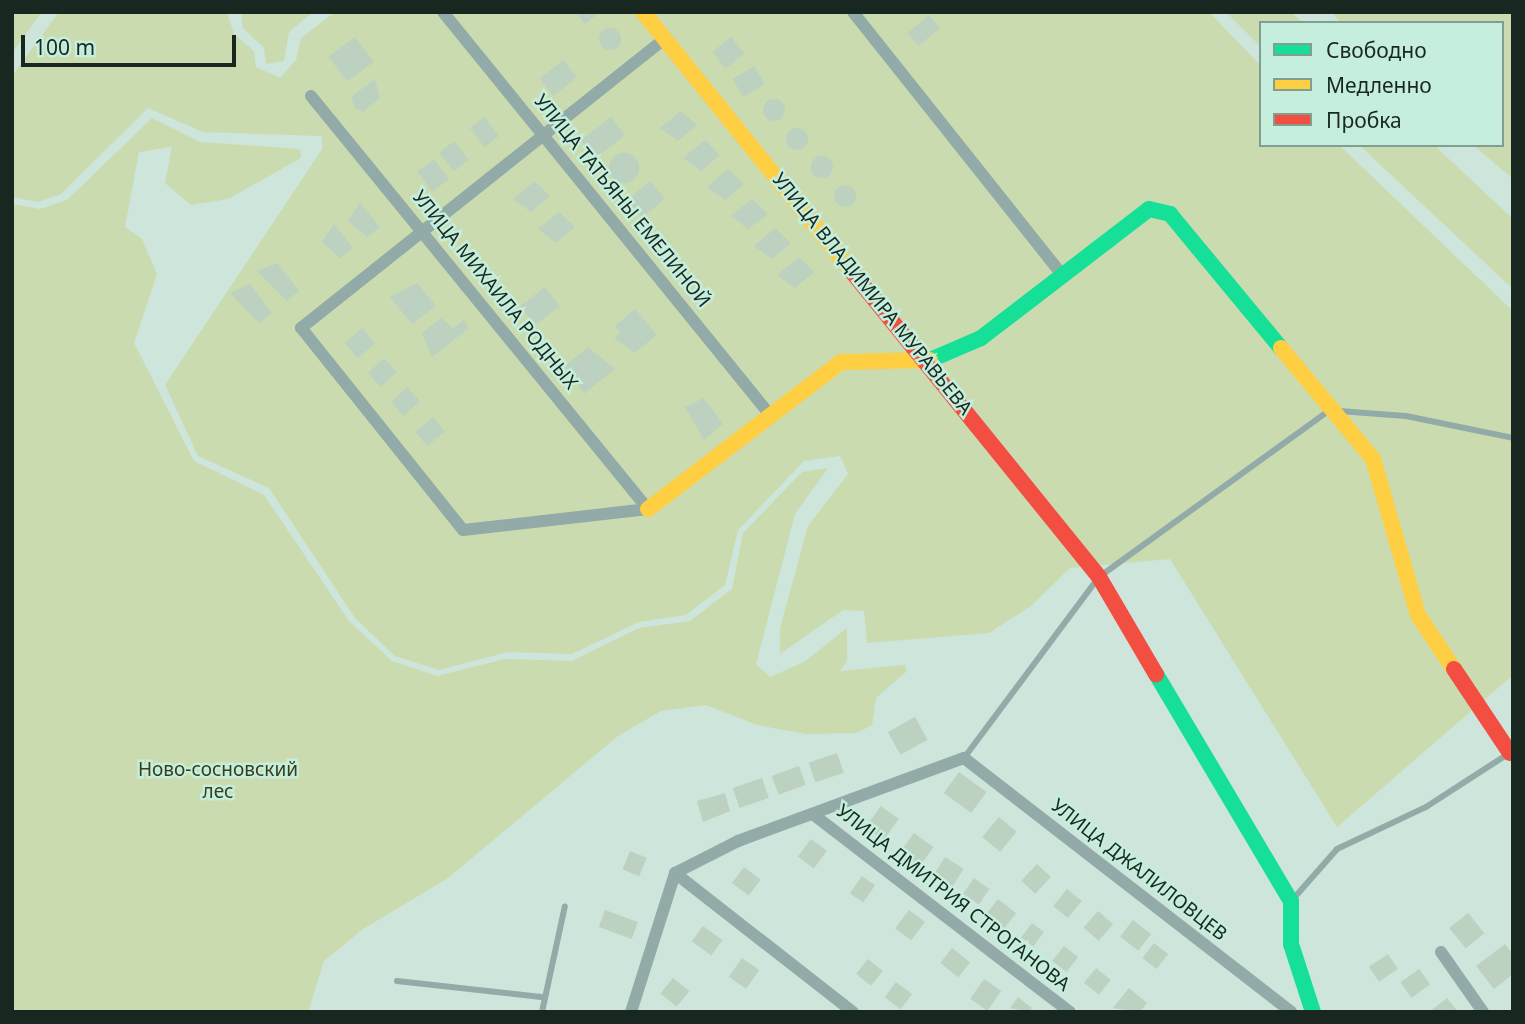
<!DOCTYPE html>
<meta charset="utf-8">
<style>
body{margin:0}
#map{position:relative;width:1525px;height:1024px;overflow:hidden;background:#cee5db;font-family:"Noto Sans",sans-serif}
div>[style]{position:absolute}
.green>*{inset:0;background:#cadbb0}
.building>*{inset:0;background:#bcd1c0;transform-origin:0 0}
.round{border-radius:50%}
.lane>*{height:6px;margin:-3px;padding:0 3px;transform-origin:3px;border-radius:3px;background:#92aba8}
.street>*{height:12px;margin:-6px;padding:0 6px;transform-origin:6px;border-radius:6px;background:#92aba8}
.fast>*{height:16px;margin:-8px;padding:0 8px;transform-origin:8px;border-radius:8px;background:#16e098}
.slow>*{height:16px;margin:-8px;padding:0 8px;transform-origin:8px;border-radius:8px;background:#ffcf43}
.jam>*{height:16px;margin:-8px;padding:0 8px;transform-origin:8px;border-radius:8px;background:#f24e42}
span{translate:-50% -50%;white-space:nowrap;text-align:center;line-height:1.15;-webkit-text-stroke:5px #c5eedc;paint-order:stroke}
.street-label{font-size:19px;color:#182821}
.park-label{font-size:19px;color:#393e19}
.frame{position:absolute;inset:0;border:14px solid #182821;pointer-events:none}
.legend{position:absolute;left:1259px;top:21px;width:245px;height:126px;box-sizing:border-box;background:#c5eedc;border:2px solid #809f91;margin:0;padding:9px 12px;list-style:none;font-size:21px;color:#182821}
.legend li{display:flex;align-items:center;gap:14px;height:35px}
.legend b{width:35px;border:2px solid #809f91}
.scale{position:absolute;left:21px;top:35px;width:215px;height:32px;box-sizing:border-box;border:4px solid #182821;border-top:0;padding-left:9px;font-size:21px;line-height:24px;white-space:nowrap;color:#182821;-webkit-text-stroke:5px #c5eedc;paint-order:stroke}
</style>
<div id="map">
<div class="green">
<i style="clip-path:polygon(12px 12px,42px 12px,12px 53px)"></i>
<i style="clip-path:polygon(59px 12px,227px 12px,234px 34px,254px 51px,256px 67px,280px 78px,296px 60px,301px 38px,335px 12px,1209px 12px,1261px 66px,1261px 145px,1339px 145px,1513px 311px,1513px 675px,1337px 827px,1170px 559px,1070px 568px,1031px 606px,989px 633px,867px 643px,864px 611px,843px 610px,780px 654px,780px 628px,808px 526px,848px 474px,840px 456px,804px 461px,738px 530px,725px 585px,686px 615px,639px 622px,572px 654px,508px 652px,439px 670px,395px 656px,355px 618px,269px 488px,198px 456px,165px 385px,322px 149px,322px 136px,203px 132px,148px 108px,61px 194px,38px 202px,12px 197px,12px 76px)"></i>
<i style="clip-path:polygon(241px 12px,313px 12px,289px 32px,284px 61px,266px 64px,264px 48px,243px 28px)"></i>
<i style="clip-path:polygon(1226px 12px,1291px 12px,1303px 23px,1261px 23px,1261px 47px)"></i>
<i style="clip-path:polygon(1330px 12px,1513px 12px,1513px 179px,1473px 145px,1502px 145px,1502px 23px,1342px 23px)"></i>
<i style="clip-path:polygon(152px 118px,200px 142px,300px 149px,301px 158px,228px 199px,191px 205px,165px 183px,172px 147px,139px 152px,125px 227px,142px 239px,157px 274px,134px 343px,194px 461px,264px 495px,349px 621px,392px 661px,437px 676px,505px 659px,572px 661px,639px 628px,690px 621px,732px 589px,743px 533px,802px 472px,828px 468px,795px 514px,756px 664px,770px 677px,804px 662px,847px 628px,847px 661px,840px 671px,905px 665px,907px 671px,876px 698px,872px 725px,857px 733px,806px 734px,757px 725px,706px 705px,661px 711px,618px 736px,448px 878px,363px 929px,324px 961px,308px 1012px,12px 1012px,12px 204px,40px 209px,67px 200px)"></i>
<i style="clip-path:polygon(1359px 145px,1434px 145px,1513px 219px,1513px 289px)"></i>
</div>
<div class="building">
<i style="clip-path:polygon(575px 12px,600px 12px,585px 24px)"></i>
<i style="left:929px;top:15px;width:17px;height:28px;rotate:50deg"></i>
<i class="round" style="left:599px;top:28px;width:22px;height:22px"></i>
<i style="left:355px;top:37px;width:31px;height:33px;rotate:53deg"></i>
<i style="left:731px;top:37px;width:21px;height:24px;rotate:51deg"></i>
<i style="left:563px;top:60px;width:22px;height:30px;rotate:51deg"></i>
<i style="left:754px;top:66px;width:21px;height:25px;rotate:59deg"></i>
<i style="clip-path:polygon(375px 79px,380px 98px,363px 112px,355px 108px,351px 97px)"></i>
<i class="round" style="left:763px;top:99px;width:22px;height:22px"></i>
<i style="clip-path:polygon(681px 111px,697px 125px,678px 141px,660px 128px)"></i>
<i style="left:484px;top:117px;width:24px;height:18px;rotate:52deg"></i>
<i style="left:611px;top:117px;width:23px;height:38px;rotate:52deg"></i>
<i class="round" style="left:786px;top:128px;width:22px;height:22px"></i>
<i style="clip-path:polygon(705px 140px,720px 155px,701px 171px,683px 158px)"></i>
<i style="left:454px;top:141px;width:24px;height:19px;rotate:52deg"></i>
<i class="round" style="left:609px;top:153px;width:30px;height:30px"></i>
<i class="round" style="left:811px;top:156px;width:22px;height:22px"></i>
<i style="left:434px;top:159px;width:25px;height:21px;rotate:53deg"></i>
<i style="clip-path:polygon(728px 169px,744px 184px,725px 200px,707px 187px)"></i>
<i style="clip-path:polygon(535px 181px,550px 196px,531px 212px,513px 199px)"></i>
<i style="left:650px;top:181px;width:23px;height:30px;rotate:50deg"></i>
<i class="round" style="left:834px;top:185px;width:22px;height:22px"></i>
<i style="clip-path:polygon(752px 199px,768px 214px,748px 229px,731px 216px)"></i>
<i style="clip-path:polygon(360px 203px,380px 227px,367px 237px,348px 221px)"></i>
<i style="clip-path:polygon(559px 212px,575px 227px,556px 243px,538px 229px)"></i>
<i style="clip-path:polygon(334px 224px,353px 248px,340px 258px,322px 242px)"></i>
<i style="clip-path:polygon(775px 228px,791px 243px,772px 259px,754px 246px)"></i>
<i style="clip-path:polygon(799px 257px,814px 272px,795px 288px,777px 275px)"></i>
<i style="clip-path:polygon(277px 263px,299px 291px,287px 301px,257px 271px)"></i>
<i style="clip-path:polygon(417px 283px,436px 306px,412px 324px,390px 297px)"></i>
<i style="clip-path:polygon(250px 284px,272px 313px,259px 323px,230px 293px)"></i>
<i style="left:545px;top:287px;width:24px;height:31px;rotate:52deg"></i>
<i style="clip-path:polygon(635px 309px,657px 335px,634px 353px,614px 338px,621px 333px,615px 326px)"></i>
<i style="clip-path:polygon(441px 318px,453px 328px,464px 320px,469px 328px,432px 357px,422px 333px)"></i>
<i style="left:362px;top:328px;width:20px;height:23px;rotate:49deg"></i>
<i style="clip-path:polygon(588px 347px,615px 369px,584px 394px,565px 366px)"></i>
<i style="left:384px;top:358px;width:19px;height:22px;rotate:47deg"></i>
<i style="left:407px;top:387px;width:19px;height:22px;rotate:47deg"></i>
<i style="clip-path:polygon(704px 398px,723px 424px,704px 440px,685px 407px)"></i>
<i style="left:433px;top:417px;width:19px;height:23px;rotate:51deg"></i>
<i style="left:915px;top:717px;width:26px;height:31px;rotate:61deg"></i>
<i style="left:837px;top:753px;width:21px;height:30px;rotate:71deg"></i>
<i style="left:799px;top:766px;width:20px;height:29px;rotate:70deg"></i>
<i style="left:959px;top:772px;width:34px;height:26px;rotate:36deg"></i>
<i style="left:762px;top:778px;width:21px;height:31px;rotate:71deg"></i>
<i style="clip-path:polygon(725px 793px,730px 811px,703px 822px,697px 801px)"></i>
<i style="left:881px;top:806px;width:22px;height:26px;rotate:36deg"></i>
<i style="left:999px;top:817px;width:23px;height:26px;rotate:40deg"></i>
<i style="left:914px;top:833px;width:24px;height:23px;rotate:36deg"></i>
<i style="left:811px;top:839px;width:20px;height:22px;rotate:37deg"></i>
<i style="left:630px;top:851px;width:18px;height:20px;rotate:22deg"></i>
<i style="left:945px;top:857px;width:22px;height:24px;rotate:32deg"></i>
<i style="left:1037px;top:864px;width:19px;height:23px;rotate:43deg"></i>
<i style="left:744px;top:867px;width:21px;height:20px;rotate:37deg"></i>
<i style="left:862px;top:876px;width:16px;height:21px;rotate:35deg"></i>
<i style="left:974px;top:878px;width:19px;height:19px;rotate:35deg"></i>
<i style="left:1067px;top:889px;width:19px;height:22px;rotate:39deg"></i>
<i style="left:998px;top:899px;width:23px;height:19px;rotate:38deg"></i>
<i style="left:605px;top:910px;width:35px;height:18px;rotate:20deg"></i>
<i style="left:909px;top:910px;width:20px;height:23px;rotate:37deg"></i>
<i style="left:1098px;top:911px;width:20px;height:22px;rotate:41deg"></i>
<i style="left:1468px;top:913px;width:26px;height:24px;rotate:51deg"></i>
<i style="left:1133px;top:920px;width:23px;height:21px;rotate:38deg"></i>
<i style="left:1032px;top:923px;width:15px;height:18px;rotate:37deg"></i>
<i style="left:703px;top:926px;width:24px;height:19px;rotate:36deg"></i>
<i style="left:1154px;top:943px;width:18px;height:19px;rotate:38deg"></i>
<i style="clip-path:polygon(1505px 944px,1513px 954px,1513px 974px,1494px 989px,1476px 966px)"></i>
<i style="left:1064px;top:946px;width:18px;height:19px;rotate:38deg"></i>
<i style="left:952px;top:948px;width:23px;height:19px;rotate:38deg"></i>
<i style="left:1388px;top:954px;width:18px;height:23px;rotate:56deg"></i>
<i style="left:742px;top:958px;width:21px;height:23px;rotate:35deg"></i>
<i style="left:868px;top:959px;width:19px;height:19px;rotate:39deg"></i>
<i style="left:1096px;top:968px;width:19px;height:19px;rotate:39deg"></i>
<i style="left:1419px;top:969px;width:19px;height:23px;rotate:54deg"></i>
<i style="left:673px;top:978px;width:21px;height:20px;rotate:39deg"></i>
<i style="left:984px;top:979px;width:21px;height:24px;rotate:35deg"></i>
<i style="left:896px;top:982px;width:20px;height:19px;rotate:37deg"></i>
<i style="clip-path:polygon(1129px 988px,1147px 1003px,1140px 1012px,1113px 1008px)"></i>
<i style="clip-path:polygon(1018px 997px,1032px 1008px,1029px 1012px,1010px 1008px)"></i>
<i style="clip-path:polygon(1447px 998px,1458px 1012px,1429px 1012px)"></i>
</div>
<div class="lane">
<i style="left:1339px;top:411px;width:67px;rotate:4.3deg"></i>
<i style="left:1406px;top:416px;width:109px;rotate:11.6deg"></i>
<i style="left:964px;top:758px;width:226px;rotate:-53.3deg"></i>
<i style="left:1099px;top:577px;width:283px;rotate:-35.9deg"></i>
<i style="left:1294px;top:898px;width:65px;rotate:-48.7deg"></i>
<i style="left:1337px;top:849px;width:98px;rotate:-25.3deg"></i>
<i style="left:1426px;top:807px;width:98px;rotate:-32.9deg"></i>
<i style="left:397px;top:981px;width:145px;rotate:6.3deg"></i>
<i style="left:542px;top:1012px;width:108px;rotate:-77.8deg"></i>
</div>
<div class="street">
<i style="left:443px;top:12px;width:519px;rotate:50.94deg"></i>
<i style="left:853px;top:12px;width:332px;rotate:51.5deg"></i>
<i style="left:311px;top:96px;width:533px;rotate:50.79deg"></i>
<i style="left:648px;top:509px;width:186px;rotate:173.5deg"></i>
<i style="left:463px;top:530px;width:259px;rotate:-128.7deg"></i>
<i style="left:301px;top:328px;width:464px;rotate:-38.5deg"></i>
<i style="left:814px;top:815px;width:323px;rotate:37.6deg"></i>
<i style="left:675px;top:873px;width:226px;rotate:38deg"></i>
<i style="left:1441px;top:952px;width:73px;rotate:55deg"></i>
<i style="left:631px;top:1012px;width:146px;rotate:-72.4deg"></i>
<i style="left:675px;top:873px;width:71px;rotate:-26.9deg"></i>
<i style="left:738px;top:841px;width:241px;rotate:-20.2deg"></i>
<i style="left:964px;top:758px;width:414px;rotate:37.8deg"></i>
</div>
<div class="fast">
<i style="left:930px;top:360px;width:56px;rotate:-23.3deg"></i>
<i style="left:981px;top:338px;width:212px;rotate:-37.5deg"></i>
<i style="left:1149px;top:209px;width:22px;rotate:13deg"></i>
<i style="left:1170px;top:214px;width:174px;rotate:50.4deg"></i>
<i style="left:1156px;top:674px;width:264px;rotate:59.3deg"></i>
<i style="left:1291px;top:901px;width:43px;rotate:90deg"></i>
<i style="left:1291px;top:944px;width:71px;rotate:72.1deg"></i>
</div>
<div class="slow">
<i style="left:643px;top:12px;width:335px;rotate:51.2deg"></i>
<i style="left:1281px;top:348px;width:144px;rotate:50.3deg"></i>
<i style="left:1373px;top:459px;width:162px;rotate:73.9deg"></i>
<i style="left:1418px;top:615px;width:65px;rotate:56.3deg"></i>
<i style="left:648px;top:509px;width:243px;rotate:-37.3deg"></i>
<i style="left:841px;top:362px;width:89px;rotate:-1.3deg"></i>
</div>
<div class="jam">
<i style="left:853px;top:273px;width:391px;rotate:51deg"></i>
<i style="left:1099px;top:577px;width:113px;rotate:59.6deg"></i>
<i style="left:1454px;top:669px;width:101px;rotate:56.3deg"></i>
</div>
<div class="street-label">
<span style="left:622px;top:201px;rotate:51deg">УЛИЦА ТАТЬЯНЫ ЕМЕЛИНОЙ</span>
<span style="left:495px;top:290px;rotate:51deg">УЛИЦА МИХАИЛА РОДНЫХ</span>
<span style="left:872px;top:294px;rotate:51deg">УЛИЦА ВЛАДИМИРА МУРАВЬЕВА</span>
<span style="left:1139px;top:870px;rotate:38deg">УЛИЦА ДЖАЛИЛОВЦЕВ</span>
<span style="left:953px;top:898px;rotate:38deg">УЛИЦА ДМИТРИЯ СТРОГАНОВА</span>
</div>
<div class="park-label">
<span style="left:218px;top:781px">Ново-сосновский<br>лес</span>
</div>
<div class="frame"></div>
<ul class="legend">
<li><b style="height:9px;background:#16e098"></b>Свободно</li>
<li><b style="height:9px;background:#ffcf43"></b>Медленно</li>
<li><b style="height:9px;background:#f24e42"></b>Пробка</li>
</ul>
<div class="scale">100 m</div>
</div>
